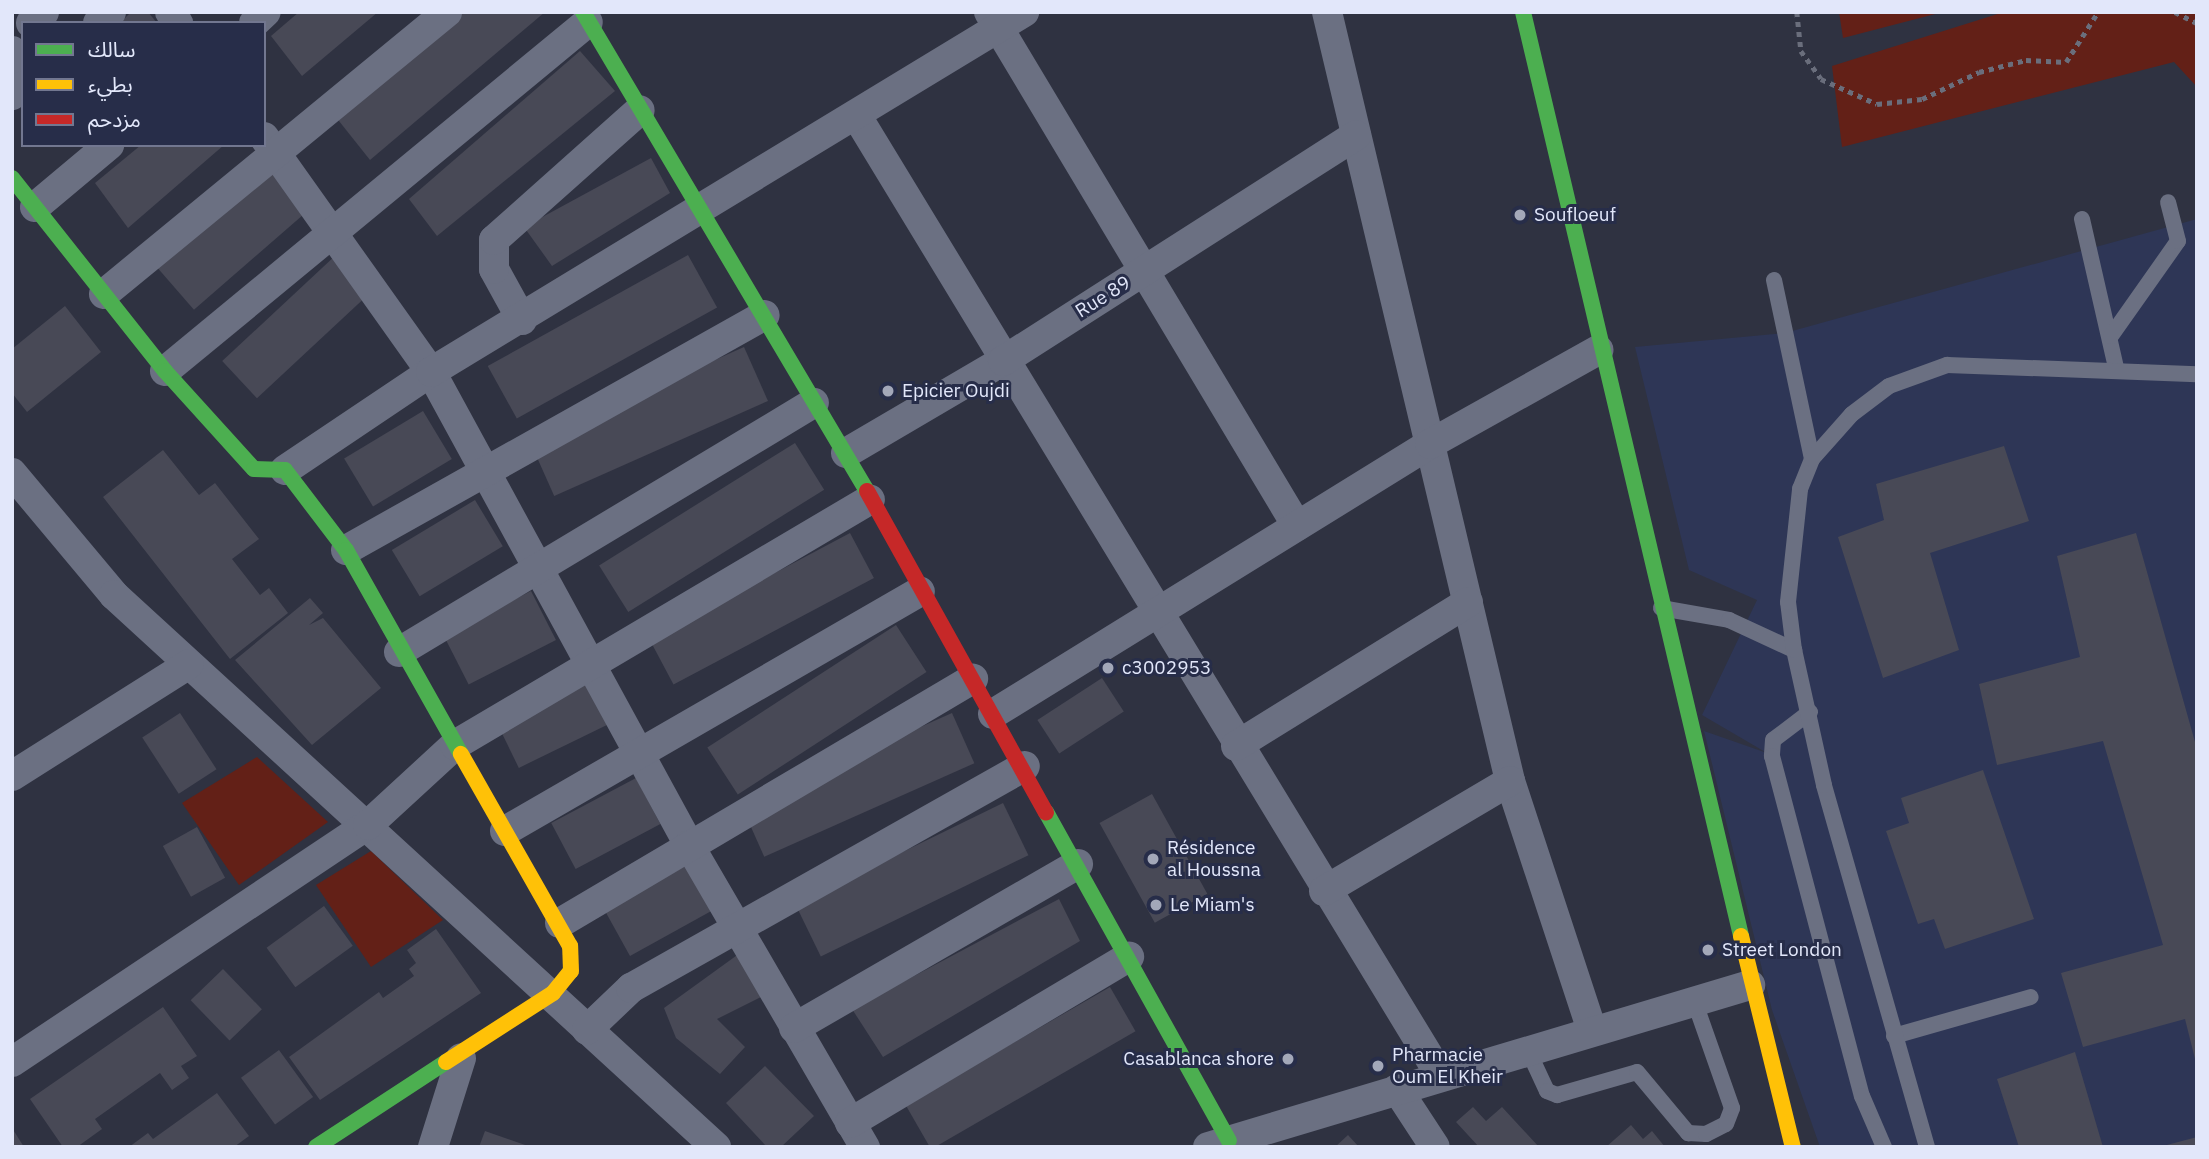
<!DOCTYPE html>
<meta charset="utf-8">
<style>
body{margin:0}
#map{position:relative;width:2209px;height:1159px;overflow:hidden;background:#2f3241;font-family:"IBM Plex Sans","Noto Sans Arabic",sans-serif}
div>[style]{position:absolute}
.built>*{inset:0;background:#2e3656}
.green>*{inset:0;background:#632017}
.building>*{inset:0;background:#484956;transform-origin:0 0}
.path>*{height:4.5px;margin-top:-2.25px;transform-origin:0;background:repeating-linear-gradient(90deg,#6a6e7c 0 5px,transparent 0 10px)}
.lane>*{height:16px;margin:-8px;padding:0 8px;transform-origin:8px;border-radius:8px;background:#6b7082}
.street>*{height:30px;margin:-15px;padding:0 15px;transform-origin:15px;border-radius:15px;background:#6b7082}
.fast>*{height:16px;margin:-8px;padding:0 8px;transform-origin:8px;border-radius:8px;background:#4caf50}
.slow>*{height:16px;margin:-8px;padding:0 8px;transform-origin:8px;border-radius:8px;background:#ffc107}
.jam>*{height:16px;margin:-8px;padding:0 8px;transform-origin:8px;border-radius:8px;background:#c62828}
.dots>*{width:19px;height:19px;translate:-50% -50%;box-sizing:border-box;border:4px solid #272d49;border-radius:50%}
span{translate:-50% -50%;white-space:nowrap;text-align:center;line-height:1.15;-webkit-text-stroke:6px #272d49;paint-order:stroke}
.poi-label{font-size:19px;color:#e2e7fa}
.left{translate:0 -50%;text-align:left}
.right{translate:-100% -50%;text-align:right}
.street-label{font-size:19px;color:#e2e7fa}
.frame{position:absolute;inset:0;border:14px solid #e2e7fa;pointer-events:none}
.legend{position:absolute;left:21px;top:21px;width:245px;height:126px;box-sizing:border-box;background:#272d49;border:2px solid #727790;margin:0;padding:9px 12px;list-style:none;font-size:21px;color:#e2e7fa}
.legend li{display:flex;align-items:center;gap:14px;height:35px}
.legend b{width:35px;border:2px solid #727790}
</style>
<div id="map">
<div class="built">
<i style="clip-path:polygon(2197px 219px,2197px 1147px,1820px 1147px,1772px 1010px,1704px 731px,1767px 753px,1702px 715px,1757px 600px,1689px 570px,1635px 347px,1785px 333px)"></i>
</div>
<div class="green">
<i style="clip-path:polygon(1839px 12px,1943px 12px,1843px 38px)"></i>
<i style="clip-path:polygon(2004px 12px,2197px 12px,2197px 87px,2174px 62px,1842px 147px,1832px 66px)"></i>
<i style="clip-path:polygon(257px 757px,328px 822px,239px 885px,182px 803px)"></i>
<i style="clip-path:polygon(371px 851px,443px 920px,371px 967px,316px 885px)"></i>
</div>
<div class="building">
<i style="clip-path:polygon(131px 12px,148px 12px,157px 23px,120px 23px)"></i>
<i style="clip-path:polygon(299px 12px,378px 12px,302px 76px,271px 36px)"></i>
<i style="clip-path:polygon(463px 12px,545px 12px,370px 160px,335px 116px)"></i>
<i style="clip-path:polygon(580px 51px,615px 91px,437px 236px,409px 199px)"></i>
<i style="clip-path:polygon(141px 145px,224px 145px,128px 228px,95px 183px)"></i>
<i style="clip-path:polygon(651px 158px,670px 193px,552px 266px,524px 227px)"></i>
<i style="left:269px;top:169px;width:57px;height:149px;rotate:49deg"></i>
<i style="left:337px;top:254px;width:51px;height:157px;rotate:47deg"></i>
<i style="left:688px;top:255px;width:60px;height:229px;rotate:61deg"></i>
<i style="clip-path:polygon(65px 306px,101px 352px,27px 412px,12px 393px,12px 349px)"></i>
<i style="left:744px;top:347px;width:59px;height:234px;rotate:66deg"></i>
<i style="left:423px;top:411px;width:56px;height:92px;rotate:59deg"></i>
<i style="left:795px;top:443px;width:55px;height:231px;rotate:58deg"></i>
<i style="clip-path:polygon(2004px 446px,2029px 521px,1930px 553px,1959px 650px,1883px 678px,1838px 537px,1884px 520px,1876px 484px)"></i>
<i style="clip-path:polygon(163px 450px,199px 495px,215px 483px,259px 539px,232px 559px,260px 595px,269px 588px,288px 613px,230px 659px,103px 497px)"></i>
<i style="left:475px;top:500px;width:54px;height:97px;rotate:59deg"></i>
<i style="left:850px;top:533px;width:51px;height:227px;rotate:62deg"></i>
<i style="clip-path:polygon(2136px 533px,2197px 749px,2196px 1063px,2185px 1019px,2083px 1047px,2061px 973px,2163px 945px,2103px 741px,1997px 765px,1979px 684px,2080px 657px,2057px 556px)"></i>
<i style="left:531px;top:591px;width:55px;height:98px;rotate:63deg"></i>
<i style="clip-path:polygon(310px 598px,323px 613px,309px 625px,323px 618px,381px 688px,312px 745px,235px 660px)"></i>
<i style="left:896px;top:625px;width:56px;height:225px;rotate:57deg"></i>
<i style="left:1102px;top:678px;width:40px;height:77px;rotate:57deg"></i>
<i style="left:585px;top:680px;width:50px;height:98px;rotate:64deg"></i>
<i style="left:180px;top:713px;width:67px;height:45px;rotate:57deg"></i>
<i style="left:952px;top:713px;width:55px;height:230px;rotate:66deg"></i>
<i style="clip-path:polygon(1983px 770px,2034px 919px,1945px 949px,1934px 919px,1918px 924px,1886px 831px,1909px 823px,1901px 798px)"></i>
<i style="left:636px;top:778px;width:52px;height:96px;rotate:62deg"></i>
<i style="left:1152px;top:794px;width:114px;height:60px;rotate:61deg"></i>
<i style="left:1003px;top:803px;width:58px;height:231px;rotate:64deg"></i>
<i style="left:197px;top:827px;width:58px;height:39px;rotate:61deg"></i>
<i style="left:687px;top:865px;width:52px;height:94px;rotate:61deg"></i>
<i style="clip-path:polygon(1059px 899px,1080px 941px,883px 1057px,852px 1009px)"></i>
<i style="left:324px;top:906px;width:49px;height:71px;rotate:54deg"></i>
<i style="clip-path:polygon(436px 929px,481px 993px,320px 1100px,289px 1057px,379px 992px,383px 998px,414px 976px,409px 969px,416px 963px,407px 950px)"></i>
<i style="clip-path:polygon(740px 953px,765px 995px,717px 1019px,745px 1047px,720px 1074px,676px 1038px,664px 1008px)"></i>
<i style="left:223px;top:969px;width:56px;height:45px;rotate:46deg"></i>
<i style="left:1110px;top:987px;width:51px;height:236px;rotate:60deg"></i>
<i style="clip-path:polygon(163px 1007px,197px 1056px,181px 1066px,189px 1078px,172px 1090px,160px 1073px,95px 1119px,102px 1129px,77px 1147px,63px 1147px,30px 1099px)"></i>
<i style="left:279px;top:1050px;width:58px;height:47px;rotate:54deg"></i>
<i style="clip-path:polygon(2075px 1052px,2103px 1147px,2019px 1147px,1997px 1079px)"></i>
<i style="clip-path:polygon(765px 1066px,814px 1116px,781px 1147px,767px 1147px,726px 1103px)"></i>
<i style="clip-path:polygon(217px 1093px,249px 1136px,234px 1147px,129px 1147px,148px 1133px,153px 1139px)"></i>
<i style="clip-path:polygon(1473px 1107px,1486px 1121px,1502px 1107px,1539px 1147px,1479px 1147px,1456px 1122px)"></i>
<i style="clip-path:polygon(1631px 1125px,1643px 1139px,1652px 1131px,1665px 1147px,1606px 1147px)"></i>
<i style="clip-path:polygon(12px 1128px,24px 1147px,12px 1147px)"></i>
<i style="clip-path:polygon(485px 1131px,528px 1146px,528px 1147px,479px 1147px)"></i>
<i style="clip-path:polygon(1348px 1135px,1359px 1147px,1335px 1147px)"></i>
<i style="clip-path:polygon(2197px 1137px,2197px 1147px,2163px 1147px,2163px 1146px)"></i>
</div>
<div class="path">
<i style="left:1797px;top:12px;width:39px;rotate:84deg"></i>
<i style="left:1801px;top:51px;width:34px;rotate:54deg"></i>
<i style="left:1821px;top:79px;width:61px;rotate:24.1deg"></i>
<i style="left:1877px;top:104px;width:45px;rotate:-6.3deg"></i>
<i style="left:1922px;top:99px;width:63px;rotate:-25.3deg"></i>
<i style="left:1979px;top:72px;width:49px;rotate:-14.3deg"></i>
<i style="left:2026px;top:60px;width:40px;rotate:2.9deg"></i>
<i style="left:2066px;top:62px;width:59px;rotate:-57.4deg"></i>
<i style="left:2175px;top:12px;width:25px;rotate:27deg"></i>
</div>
<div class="lane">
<i style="left:2082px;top:219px;width:152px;rotate:77.1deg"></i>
<i style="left:1774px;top:280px;width:183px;rotate:78deg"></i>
<i style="left:2111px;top:336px;width:116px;rotate:-54.8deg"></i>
<i style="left:2178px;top:241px;width:40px;rotate:-104.4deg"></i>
<i style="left:1661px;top:608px;width:69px;rotate:10deg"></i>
<i style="left:1729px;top:620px;width:72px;rotate:24.8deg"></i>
<i style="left:1810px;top:712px;width:46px;rotate:142.9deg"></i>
<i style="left:1773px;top:740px;width:16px;rotate:94deg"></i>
<i style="left:1772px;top:756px;width:352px;rotate:75.2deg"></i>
<i style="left:1862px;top:1096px;width:56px;rotate:66.7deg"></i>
<i style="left:1894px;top:1036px;width:142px;rotate:-15.9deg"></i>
<i style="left:1527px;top:1048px;width:47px;rotate:65.1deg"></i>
<i style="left:1547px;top:1091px;width:11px;rotate:22deg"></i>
<i style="left:1557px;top:1095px;width:83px;rotate:-16deg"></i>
<i style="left:1637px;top:1072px;width:80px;rotate:50.1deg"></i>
<i style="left:1688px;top:1133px;width:18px;rotate:3deg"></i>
<i style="left:1706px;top:1134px;width:22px;rotate:-27deg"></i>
<i style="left:1726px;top:1124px;width:17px;rotate:-69deg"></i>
<i style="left:1732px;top:1108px;width:114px;rotate:-109.4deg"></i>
<i style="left:1927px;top:1147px;width:376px;rotate:-105.9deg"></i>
<i style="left:1824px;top:785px;width:138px;rotate:-102.5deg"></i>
<i style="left:1794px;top:650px;width:48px;rotate:-97.1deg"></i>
<i style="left:1788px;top:602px;width:114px;rotate:-83.9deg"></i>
<i style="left:1800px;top:489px;width:32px;rotate:-68deg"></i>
<i style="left:1812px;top:459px;width:60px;rotate:-48.4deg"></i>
<i style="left:1852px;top:414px;width:46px;rotate:-37.1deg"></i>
<i style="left:1889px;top:386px;width:62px;rotate:-19.9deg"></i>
<i style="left:1947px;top:365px;width:250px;rotate:2.1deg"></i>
</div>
<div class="street">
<i style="left:170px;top:12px;width:14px;rotate:54deg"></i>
<i style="left:989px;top:12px;width:599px;rotate:59.07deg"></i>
<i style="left:1327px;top:12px;width:790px;rotate:76.61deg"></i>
<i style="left:1510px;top:781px;width:260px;rotate:71.8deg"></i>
<i style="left:31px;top:23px;width:17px;rotate:-40deg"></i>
<i style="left:98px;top:23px;width:17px;rotate:-40deg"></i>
<i style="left:254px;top:23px;width:16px;rotate:-43deg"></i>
<i style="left:12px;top:51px;width:17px;rotate:50deg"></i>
<i style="left:12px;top:95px;width:14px;rotate:-39deg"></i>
<i style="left:858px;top:118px;width:1120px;rotate:58.69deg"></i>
<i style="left:264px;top:137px;width:288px;rotate:54.6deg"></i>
<i style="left:431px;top:372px;width:539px;rotate:61.39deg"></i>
<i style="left:689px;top:845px;width:350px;rotate:59.8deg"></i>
<i style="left:35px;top:207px;width:97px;rotate:-40deg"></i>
<i style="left:104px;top:294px;width:444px;rotate:-39.4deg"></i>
<i style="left:522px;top:320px;width:58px;rotate:-118.8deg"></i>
<i style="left:494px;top:269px;width:29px;rotate:-90deg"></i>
<i style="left:494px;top:240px;width:195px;rotate:-41.7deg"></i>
<i style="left:165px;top:371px;width:548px;rotate:-39.52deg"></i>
<i style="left:846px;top:453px;width:182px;rotate:-30.4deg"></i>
<i style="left:1003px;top:361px;width:419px;rotate:-32.6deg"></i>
<i style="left:285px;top:470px;width:176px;rotate:-33.9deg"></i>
<i style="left:431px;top:372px;width:694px;rotate:-31.26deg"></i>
<i style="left:12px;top:473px;width:159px;rotate:50.1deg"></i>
<i style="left:114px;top:595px;width:817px;rotate:42.52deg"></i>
<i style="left:346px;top:550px;width:480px;rotate:-29.3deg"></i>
<i style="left:399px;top:652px;width:484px;rotate:-31deg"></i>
<i style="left:993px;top:714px;width:514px;rotate:-31.71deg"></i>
<i style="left:1430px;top:444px;width:193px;rotate:-29.2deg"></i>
<i style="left:1236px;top:746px;width:273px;rotate:-31.8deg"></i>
<i style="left:12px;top:776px;width:209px;rotate:-32.3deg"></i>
<i style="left:505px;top:831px;width:479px;rotate:-30deg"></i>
<i style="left:1324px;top:891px;width:216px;rotate:-30.6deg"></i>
<i style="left:560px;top:923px;width:480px;rotate:-30.6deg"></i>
<i style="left:794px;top:1028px;width:328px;rotate:-30deg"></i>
<i style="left:587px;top:1030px;width:61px;rotate:-43.7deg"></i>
<i style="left:631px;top:988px;width:452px;rotate:-29.4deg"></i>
<i style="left:12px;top:1062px;width:428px;rotate:-33.7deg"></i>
<i style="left:368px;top:825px;width:118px;rotate:-42.6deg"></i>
<i style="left:455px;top:745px;width:482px;rotate:-30.6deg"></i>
<i style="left:1397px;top:1089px;width:69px;rotate:56.8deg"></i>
<i style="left:850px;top:1123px;width:325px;rotate:-30.8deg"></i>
<i style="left:433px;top:1147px;width:93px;rotate:-72.5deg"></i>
<i style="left:1208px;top:1147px;width:566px;rotate:-16.64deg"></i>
</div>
<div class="fast">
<i style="left:583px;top:12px;width:557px;rotate:59.34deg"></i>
<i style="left:1523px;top:12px;width:949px;rotate:76.72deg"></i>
<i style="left:12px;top:178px;width:246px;rotate:51.6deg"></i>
<i style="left:165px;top:371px;width:132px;rotate:47.8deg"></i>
<i style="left:254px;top:469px;width:31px;rotate:2deg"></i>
<i style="left:285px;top:470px;width:101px;rotate:52.7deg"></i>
<i style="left:346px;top:550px;width:234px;rotate:60.6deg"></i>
<i style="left:1046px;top:812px;width:376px;rotate:60.9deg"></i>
<i style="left:316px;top:1147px;width:155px;rotate:-33.2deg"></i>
</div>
<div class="slow">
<i style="left:1741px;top:936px;width:217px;rotate:76.2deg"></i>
<i style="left:446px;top:1062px;width:127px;rotate:-32.8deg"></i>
<i style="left:553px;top:993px;width:28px;rotate:-51deg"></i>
<i style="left:571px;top:971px;width:25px;rotate:-92deg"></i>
<i style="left:570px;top:946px;width:221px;rotate:-119.6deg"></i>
</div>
<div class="jam">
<i style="left:867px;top:491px;width:368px;rotate:60.9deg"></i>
</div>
<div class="dots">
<i style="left:1520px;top:215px;background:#a3a8b9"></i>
<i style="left:888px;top:391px;background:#a3a8b9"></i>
<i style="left:1108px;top:668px;background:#a3a8b9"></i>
<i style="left:1153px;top:859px;background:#a3a8b9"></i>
<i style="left:1156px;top:905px;background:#a3a8b9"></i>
<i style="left:1708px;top:950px;background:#a3a8b9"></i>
<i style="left:1288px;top:1059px;background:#a3a8b9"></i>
<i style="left:1378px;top:1066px;background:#a3a8b9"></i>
</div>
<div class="poi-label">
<span class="left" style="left:1534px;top:215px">Soufloeuf</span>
<span class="left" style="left:902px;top:391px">Epicier Oujdi</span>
<span class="left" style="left:1122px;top:668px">c3002953</span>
<span class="left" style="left:1167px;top:859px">Résidence<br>al Houssna</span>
<span class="left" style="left:1170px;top:905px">Le Miam's</span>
<span class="left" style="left:1722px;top:950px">Street London</span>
<span class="left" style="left:1392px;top:1066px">Pharmacie<br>Oum El Kheir</span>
<span class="right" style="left:1274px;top:1059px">Casablanca shore</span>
</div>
<div class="street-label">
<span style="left:1103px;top:297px;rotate:-32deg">Rue 89</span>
</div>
<div class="frame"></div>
<ul class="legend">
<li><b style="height:9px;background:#4caf50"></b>سالك</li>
<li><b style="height:9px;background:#ffc107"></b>بطيء</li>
<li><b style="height:9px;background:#c62828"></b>مزدحم</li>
</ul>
</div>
